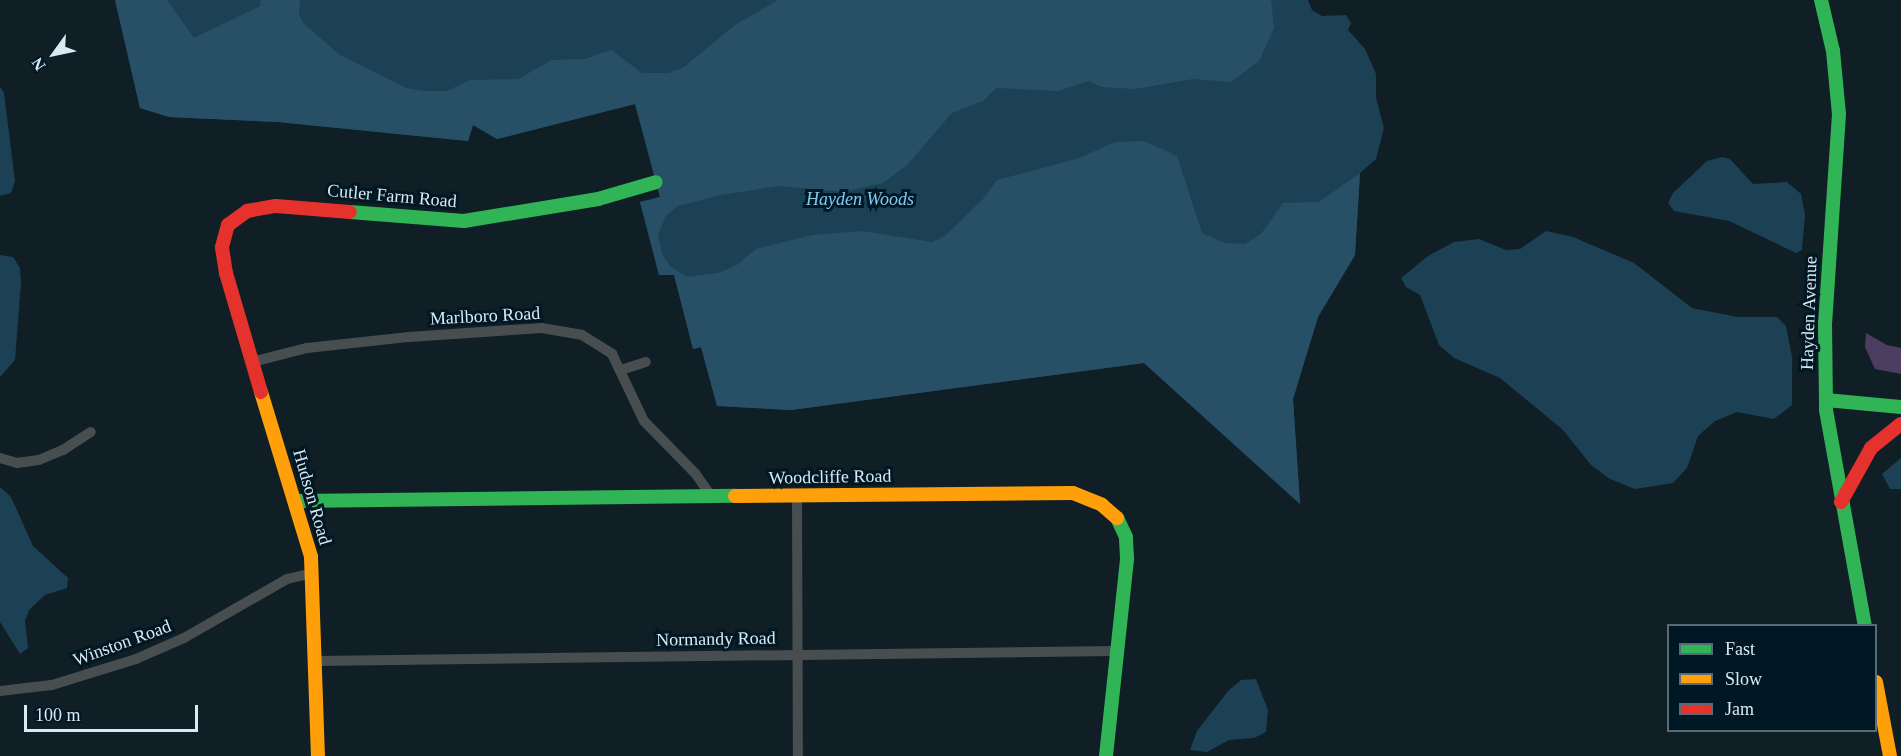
<!DOCTYPE html>
<style>
body{margin:0}
#map{position:relative;width:1901px;height:756px;overflow:hidden;background:#101e25;font-family:"Times New Roman",serif}
div>[style]{position:absolute}
.green>*{inset:0;background:#1c4154}
.forest>*{inset:0;background:#275067}
.water>*{inset:0;background:#4a3d60}
.street>*{height:10px;margin:-5px;padding:0 5px;transform-origin:5px;border-radius:5px;background:#484e50}
.fast>*{height:14px;margin:-7px;padding:0 7px;transform-origin:7px;border-radius:7px;background:#30b455}
.slow>*{height:14px;margin:-7px;padding:0 7px;transform-origin:7px;border-radius:7px;background:#ff9f0a}
.jam>*{height:14px;margin:-7px;padding:0 7px;transform-origin:7px;border-radius:7px;background:#e5322d}
span{translate:-50% -50%;white-space:nowrap;text-align:center;line-height:1.15;-webkit-text-stroke:6px #001724;paint-order:stroke}
.street-label{font-size:18px;color:#dae9f2}
.park-label{font-size:18px;color:#80caf4;font-style:italic}
.legend{position:absolute;left:1667px;top:624px;width:210px;height:108px;box-sizing:border-box;background:#001724;border:2px solid #576b76;margin:0;padding:8px 10px;list-style:none;font-size:18px;color:#dae9f2}
.legend li{display:flex;align-items:center;gap:12px;height:30px}
.legend b{width:30px;border:2px solid #576b76}
.north{position:absolute;left:24px;top:24px;width:60px;height:60px;-webkit-text-stroke:4px #001724;paint-order:stroke;rotate:237deg;font-size:16px;font-weight:700;line-height:24px;text-align:center;color:#dae9f2}
.north::after{content:'';display:block;margin:auto;width:21px;height:27px;background:#dae9f2;clip-path:polygon(50% 0,100% 100%,50% 72%,0 100%)}
.scale{position:absolute;left:24px;top:705px;width:174px;height:27px;box-sizing:border-box;border:3px solid #dae9f2;border-top:0;padding-left:8px;font-size:18px;line-height:21px;white-space:nowrap;color:#dae9f2;-webkit-text-stroke:4px #001724;paint-order:stroke}
</style>
<div id="map">
<div class="green">
<i style="clip-path:polygon(115px 0,1308px 0,1312px 10px,1322px 16px,1346px 15px,1351px 23px,1348px 30px,1365px 49px,1376px 74px,1376px 98px,1384px 128px,1376px 159px,1360px 173px,1355px 255px,1318px 317px,1293px 399px,1300px 504px,1144px 363px,791px 410px,717px 406px,701px 347px,693px 349px,674px 275px,659px 275px,640px 202px,660px 197px,635px 104px,497px 139px,473px 125px,468px 141px,278px 122px,169px 117px,140px 108px)"></i>
<i style="clip-path:polygon(0 87px,4px 93px,15px 181px,11px 193px,0 196px)"></i>
<i style="clip-path:polygon(1722px 157px,1730px 159px,1753px 184px,1787px 182px,1801px 194px,1805px 215px,1802px 250px,1796px 253px,1729px 221px,1674px 211px,1668px 203px,1673px 193px,1707px 161px)"></i>
<i style="clip-path:polygon(1546px 231px,1573px 237px,1634px 263px,1692px 308px,1738px 317px,1777px 317px,1786px 326px,1792px 357px,1792px 405px,1774px 419px,1737px 412px,1715px 421px,1698px 436px,1687px 468px,1673px 483px,1635px 489px,1610px 479px,1591px 465px,1563px 430px,1500px 378px,1454px 358px,1439px 345px,1420px 295px,1406px 287px,1401px 278px,1428px 256px,1454px 242px,1479px 239px,1506px 250px,1520px 249px)"></i>
<i style="clip-path:polygon(0 255px,13px 257px,20px 268px,21px 283px,15px 360px,0 377px)"></i>
<i style="clip-path:polygon(1901px 458px,1901px 489px,1890px 489px,1882px 474px)"></i>
<i style="clip-path:polygon(0 487px,11px 497px,33px 546px,68px 578px,67px 588px,45px 595px,29px 610px,25px 621px,28px 648px,20px 654px,0 622px)"></i>
<i style="clip-path:polygon(1256px 679px,1268px 710px,1266px 732px,1254px 738px,1229px 740px,1207px 752px,1190px 750px,1197px 731px,1228px 691px,1241px 680px)"></i>
</div>
<div class="forest">
<i style="clip-path:polygon(115px 0,167px 0,194px 38px,260px 6px,261px 0,300px 0,299px 14px,304px 24px,340px 55px,406px 88px,424px 91px,447px 91px,470px 80px,518px 79px,552px 60px,585px 59px,611px 50px,642px 73px,669px 73px,684px 67px,735px 25px,778px 0,1271px 0,1274px 28px,1259px 61px,1231px 82px,1193px 79px,1135px 89px,1102px 87px,1089px 81px,1058px 91px,996px 88px,983px 101px,952px 113px,907px 165px,883px 183px,843px 192px,779px 186px,720px 195px,678px 206px,665px 217px,658px 235px,662px 254px,671px 267px,687px 277px,718px 273px,737px 265px,756px 249px,812px 235px,862px 231px,932px 242px,945px 236px,983px 199px,997px 180px,1076px 159px,1116px 142px,1144px 141px,1177px 156px,1202px 233px,1225px 243px,1245px 244px,1261px 234px,1283px 203px,1319px 202px,1360px 173px,1355px 255px,1318px 317px,1293px 399px,1300px 504px,1144px 363px,791px 410px,717px 406px,701px 347px,693px 349px,674px 275px,659px 275px,640px 202px,660px 197px,635px 104px,497px 139px,473px 125px,468px 141px,278px 122px,169px 117px,140px 108px)"></i>
</div>
<div class="water">
<i style="clip-path:polygon(1866px 333px,1887px 345px,1901px 348px,1901px 374px,1875px 369px,1865px 347px)"></i>
</div>
<div class="street">
<i style="left:252px;top:362px;width:57px;rotate:-14.3deg"></i>
<i style="left:307px;top:348px;width:103px;rotate:-6.2deg"></i>
<i style="left:409px;top:337px;width:133px;rotate:-3.9deg"></i>
<i style="left:542px;top:328px;width:41px;rotate:9.9deg"></i>
<i style="left:582px;top:335px;width:36px;rotate:32deg"></i>
<i style="left:612px;top:354px;width:74px;rotate:64.5deg"></i>
<i style="left:644px;top:421px;width:73px;rotate:45.6deg"></i>
<i style="left:695px;top:473px;width:29px;rotate:55deg"></i>
<i style="left:621px;top:370px;width:26px;rotate:-18deg"></i>
<i style="left:0;top:458px;width:18px;rotate:16deg"></i>
<i style="left:17px;top:463px;width:22px;rotate:-8deg"></i>
<i style="left:39px;top:460px;width:26px;rotate:-23deg"></i>
<i style="left:63px;top:450px;width:33px;rotate:-33deg"></i>
<i style="left:797px;top:497px;width:259px;rotate:89.8deg"></i>
<i style="left:316px;top:661px;width:799px;rotate:-0.72deg"></i>
<i style="left:0;top:691px;width:52px;rotate:-6.6deg"></i>
<i style="left:52px;top:685px;width:88px;rotate:-17.2deg"></i>
<i style="left:136px;top:659px;width:52px;rotate:-23.6deg"></i>
<i style="left:184px;top:638px;width:119px;rotate:-29.8deg"></i>
<i style="left:287px;top:579px;width:26px;rotate:-13deg"></i>
</div>
<div class="fast">
<i style="left:1821px;top:0;width:52px;rotate:76.8deg"></i>
<i style="left:1833px;top:51px;width:63px;rotate:84.6deg"></i>
<i style="left:1839px;top:114px;width:209px;rotate:93.8deg"></i>
<i style="left:1825px;top:323px;width:87px;rotate:89.3deg"></i>
<i style="left:1826px;top:410px;width:219px;rotate:79.8deg"></i>
<i style="left:350px;top:212px;width:114px;rotate:4.5deg"></i>
<i style="left:464px;top:221px;width:136px;rotate:-9.3deg"></i>
<i style="left:598px;top:199px;width:60px;rotate:-16.3deg"></i>
<i style="left:1826px;top:400px;width:75px;rotate:5.3deg"></i>
<i style="left:296px;top:501px;width:439px;rotate:-0.7deg"></i>
<i style="left:1106px;top:756px;width:199px;rotate:-83.9deg"></i>
<i style="left:1127px;top:558px;width:21px;rotate:-93deg"></i>
<i style="left:1126px;top:537px;width:21px;rotate:-115deg"></i>
</div>
<div class="slow">
<i style="left:261px;top:392px;width:172px;rotate:73.1deg"></i>
<i style="left:311px;top:557px;width:199px;rotate:88deg"></i>
<i style="left:735px;top:496px;width:338px;rotate:-0.5deg"></i>
<i style="left:1073px;top:493px;width:31px;rotate:22deg"></i>
<i style="left:1102px;top:505px;width:20px;rotate:41deg"></i>
<i style="left:1876px;top:682px;width:75px;rotate:79.3deg"></i>
</div>
<div class="jam">
<i style="left:261px;top:392px;width:124px;rotate:-106.4deg"></i>
<i style="left:226px;top:273px;width:26px;rotate:-99deg"></i>
<i style="left:222px;top:247px;width:23px;rotate:-75deg"></i>
<i style="left:228px;top:225px;width:24px;rotate:-36deg"></i>
<i style="left:247px;top:211px;width:29px;rotate:-10deg"></i>
<i style="left:276px;top:206px;width:74px;rotate:4.6deg"></i>
<i style="left:1841px;top:502px;width:62px;rotate:-60.9deg"></i>
<i style="left:1871px;top:448px;width:38px;rotate:-39deg"></i>
</div>
<div class="street-label">
<span style="left:392px;top:196px;rotate:5deg">Cutler Farm Road</span>
<span style="left:1809px;top:313px;rotate:-88deg">Hayden Avenue</span>
<span style="left:485px;top:316px;rotate:-3deg">Marlboro Road</span>
<span style="left:830px;top:477px;rotate:-1deg">Woodcliffe Road</span>
<span style="left:312px;top:497px;rotate:74deg">Hudson Road</span>
<span style="left:716px;top:639px;rotate:-1deg">Normandy Road</span>
<span style="left:122px;top:643px;rotate:-20deg">Winston Road</span>
</div>
<div class="park-label">
<span style="left:860px;top:199px">Hayden Woods</span>
</div>
<ul class="legend">
<li><b style="height:8px;background:#30b455"></b>Fast</li>
<li><b style="height:8px;background:#ff9f0a"></b>Slow</li>
<li><b style="height:8px;background:#e5322d"></b>Jam</li>
</ul>
<div class="north">N</div>
<div class="scale">100 m</div>
</div>
